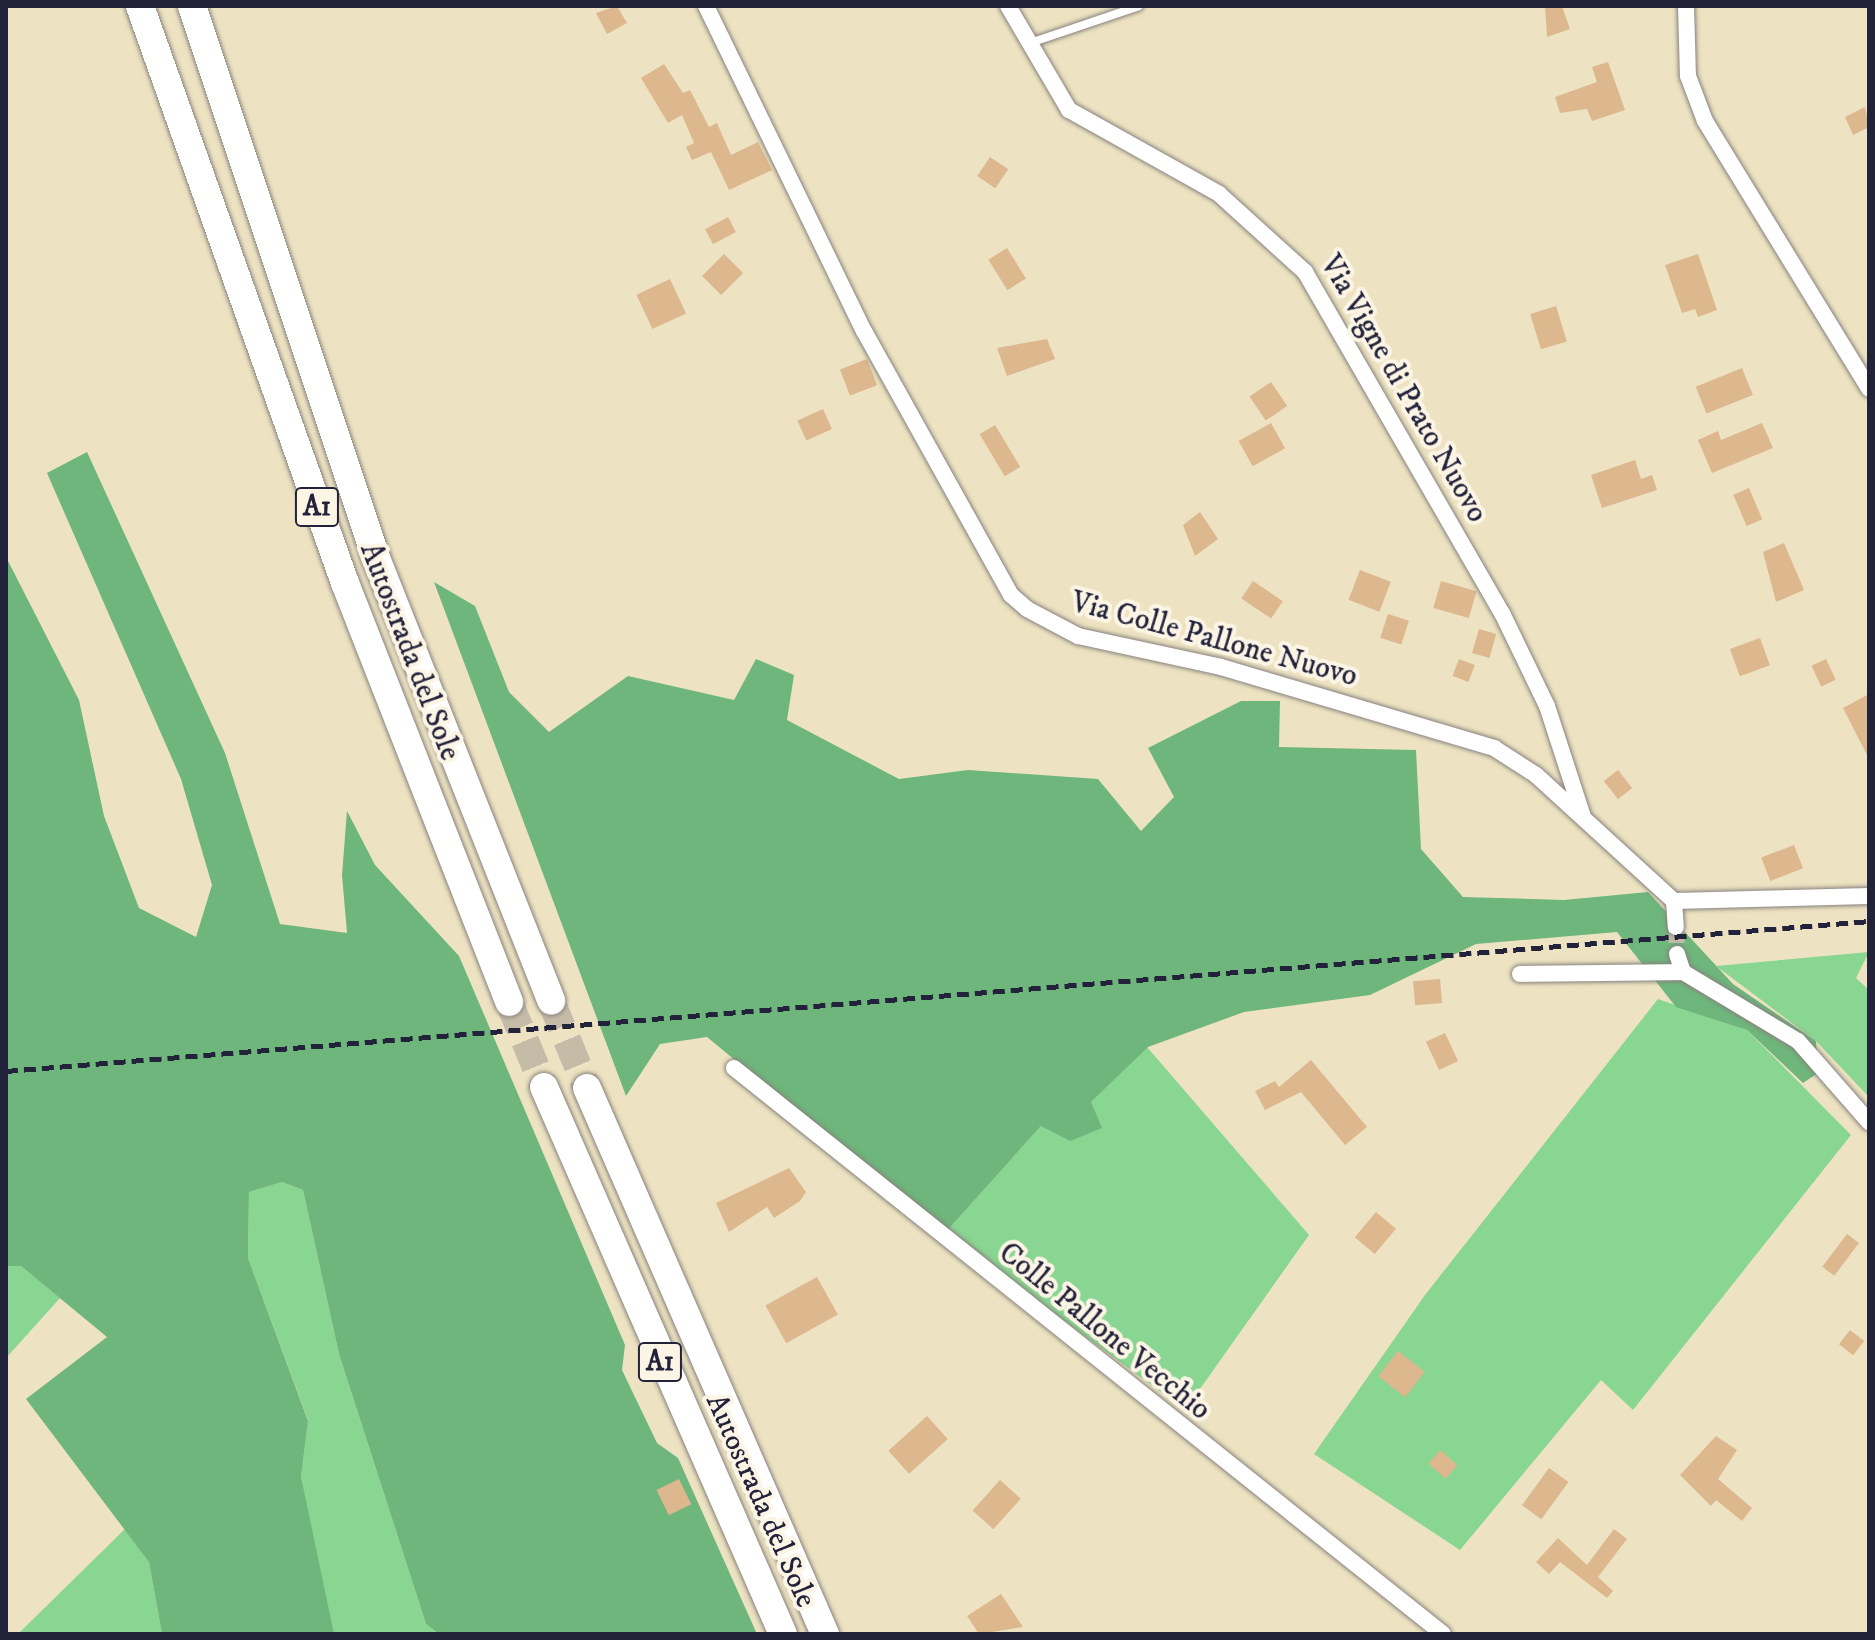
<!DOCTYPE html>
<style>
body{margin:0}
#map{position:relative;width:1875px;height:1640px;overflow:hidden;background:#ede3c2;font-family:"IM FELL DW Pica",serif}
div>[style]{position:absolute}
.green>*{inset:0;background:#89d592}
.forest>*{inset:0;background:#6eb67c}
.building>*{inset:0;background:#ddb78d;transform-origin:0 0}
.street-tunnel>*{height:16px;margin-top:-8px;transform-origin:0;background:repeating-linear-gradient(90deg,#c4bca7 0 16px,transparent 0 24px)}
.highway-tunnel>*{height:28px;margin-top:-14px;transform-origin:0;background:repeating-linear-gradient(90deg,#c4bca7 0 28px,transparent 0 42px)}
.roads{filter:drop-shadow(0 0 2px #88827e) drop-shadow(0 0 2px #88827e)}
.lane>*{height:8px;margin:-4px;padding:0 4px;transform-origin:4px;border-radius:4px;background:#fff}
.street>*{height:16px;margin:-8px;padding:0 8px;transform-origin:8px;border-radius:8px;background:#fff}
.highway>*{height:28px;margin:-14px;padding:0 14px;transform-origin:14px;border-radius:14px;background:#fff}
.rail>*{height:5px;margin-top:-2.5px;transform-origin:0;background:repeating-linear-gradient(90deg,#22223b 0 12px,transparent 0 18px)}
span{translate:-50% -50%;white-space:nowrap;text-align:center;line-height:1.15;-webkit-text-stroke:8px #fcf5e5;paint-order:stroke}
.shield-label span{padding:2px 6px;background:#fcf5e5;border:2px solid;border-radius:6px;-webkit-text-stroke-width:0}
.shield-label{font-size:28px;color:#22223b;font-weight:700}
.street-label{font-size:30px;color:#22223b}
.frame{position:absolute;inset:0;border:8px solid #22223b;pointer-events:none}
</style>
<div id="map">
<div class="green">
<i style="clip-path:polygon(1869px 952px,1856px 978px,1869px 990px,1867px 1095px,1816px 1041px,1716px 966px)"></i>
<i style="clip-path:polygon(1658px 999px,1747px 1030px,1851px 1135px,1633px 1410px,1601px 1380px,1460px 1550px,1314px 1454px,1425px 1295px)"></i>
<i style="clip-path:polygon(1147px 1047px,1309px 1235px,1185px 1410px,945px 1233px,1041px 1126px,1091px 1102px)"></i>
<i style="clip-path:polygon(282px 1182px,303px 1190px,339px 1354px,426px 1624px,439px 1634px,334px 1634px,325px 1619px,301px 1477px,308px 1420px,248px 1258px,249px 1192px)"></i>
<i style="clip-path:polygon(6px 1266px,21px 1266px,60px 1298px,6px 1358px)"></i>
<i style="clip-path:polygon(126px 1528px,149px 1562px,162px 1634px,18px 1634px)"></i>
</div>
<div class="forest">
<i style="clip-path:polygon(87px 452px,225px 753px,280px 924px,347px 933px,342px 875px,347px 811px,375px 865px,459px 956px,625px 1345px,622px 1370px,657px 1443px,678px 1458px,757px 1634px,439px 1634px,426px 1624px,339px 1354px,303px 1190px,282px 1182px,249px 1192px,248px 1258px,308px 1421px,301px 1477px,334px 1634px,162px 1634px,149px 1562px,26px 1399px,107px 1337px,21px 1266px,6px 1266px,6px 557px,79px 700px,104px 816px,139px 908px,196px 937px,212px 885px,181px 779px,47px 473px)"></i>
<i style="clip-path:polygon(434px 582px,475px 606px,509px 692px,549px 732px,628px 676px,734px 700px,756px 659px,794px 675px,787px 720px,899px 779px,968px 770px,1098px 779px,1141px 831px,1174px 797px,1148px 748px,1241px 701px,1280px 701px,1279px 747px,1416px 750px,1421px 849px,1463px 897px,1564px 900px,1648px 892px,1733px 984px,1816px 1041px,1818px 1073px,1803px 1083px,1747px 1030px,1676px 1007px,1617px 932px,1476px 944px,1370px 995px,1244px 1012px,1148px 1047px,1091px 1102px,1102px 1128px,1070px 1141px,1041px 1126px,945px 1233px,707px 1037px,660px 1044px,626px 1096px)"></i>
</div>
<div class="building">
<i style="clip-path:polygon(617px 6px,627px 23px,607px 34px,596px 13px)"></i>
<i style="clip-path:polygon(1545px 6px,1562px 6px,1570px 29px,1547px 37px)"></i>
<i style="clip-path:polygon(1608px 62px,1625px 110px,1592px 121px,1587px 109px,1560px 113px,1555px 97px,1597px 82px,1592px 67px)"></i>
<i style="clip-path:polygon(664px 64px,683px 93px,690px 90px,709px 127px,717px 123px,731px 155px,758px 142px,772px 170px,729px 190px,711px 152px,692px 160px,686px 147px,694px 143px,682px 115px,668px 123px,641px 78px)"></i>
<i style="clip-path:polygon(1865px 107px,1869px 127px,1853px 135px,1845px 117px)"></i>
<i style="left:990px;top:157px;width:22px;height:23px;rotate:34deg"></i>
<i style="left:728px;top:217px;width:17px;height:26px;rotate:62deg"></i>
<i style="left:1007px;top:248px;width:36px;height:22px;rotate:58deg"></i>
<i style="left:724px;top:254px;width:27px;height:31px;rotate:45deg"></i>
<i style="clip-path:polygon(1698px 254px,1717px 310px,1698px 317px,1695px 309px,1682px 313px,1665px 265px)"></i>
<i style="left:670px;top:279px;width:38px;height:37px;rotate:65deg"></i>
<i style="left:1556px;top:306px;width:37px;height:27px;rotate:73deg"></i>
<i style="clip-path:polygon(1047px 339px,1055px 359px,1007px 376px,997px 348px)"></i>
<i style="left:867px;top:359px;width:28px;height:29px;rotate:69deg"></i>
<i style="left:1742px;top:368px;width:29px;height:50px;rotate:68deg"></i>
<i style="left:1271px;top:382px;width:29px;height:26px;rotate:56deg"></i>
<i style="left:823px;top:409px;width:22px;height:28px;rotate:66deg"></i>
<i style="left:1271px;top:423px;width:29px;height:37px;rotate:61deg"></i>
<i style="clip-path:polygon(1762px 423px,1773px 448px,1712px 473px,1698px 440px,1718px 431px,1721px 440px)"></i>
<i style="left:995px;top:425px;width:49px;height:18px;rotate:59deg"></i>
<i style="clip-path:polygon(1635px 460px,1641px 479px,1652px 475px,1657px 490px,1602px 508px,1591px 475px)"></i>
<i style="left:1749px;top:488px;width:34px;height:17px;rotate:67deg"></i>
<i style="clip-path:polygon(1200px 512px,1218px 539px,1195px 556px,1183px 525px)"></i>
<i style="clip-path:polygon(1784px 543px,1804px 590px,1776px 602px,1763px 552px)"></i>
<i style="left:1360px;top:570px;width:33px;height:32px;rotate:21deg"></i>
<i style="left:1253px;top:581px;width:36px;height:21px;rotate:34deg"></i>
<i style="left:1441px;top:581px;width:37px;height:28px;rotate:16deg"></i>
<i style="left:1388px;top:614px;width:22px;height:25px;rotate:18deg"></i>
<i style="left:1479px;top:629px;width:18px;height:25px;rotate:16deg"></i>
<i style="left:1760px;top:638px;width:29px;height:32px;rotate:70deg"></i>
<i style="left:1459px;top:659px;width:17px;height:18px;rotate:21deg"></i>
<i style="left:1826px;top:659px;width:23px;height:16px;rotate:65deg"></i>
<i style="clip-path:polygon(1869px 694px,1869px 755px,1867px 755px,1843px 708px)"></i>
<i style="left:1618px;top:770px;width:23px;height:18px;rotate:52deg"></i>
<i style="left:1794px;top:845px;width:25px;height:35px;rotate:69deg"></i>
<i style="left:1440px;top:979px;width:24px;height:27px;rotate:85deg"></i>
<i style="left:1445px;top:1033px;width:31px;height:21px;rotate:65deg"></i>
<i style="clip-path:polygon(1311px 1060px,1367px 1127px,1345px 1145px,1301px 1092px,1265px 1110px,1255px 1091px,1275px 1081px,1279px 1087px)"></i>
<i style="clip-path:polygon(789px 1168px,806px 1192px,800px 1201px,774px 1218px,767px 1207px,729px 1232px,716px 1203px)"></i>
<i style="left:1376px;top:1212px;width:26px;height:33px;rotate:40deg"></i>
<i style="left:1847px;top:1234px;width:15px;height:41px;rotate:37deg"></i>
<i style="left:817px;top:1277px;width:43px;height:59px;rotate:61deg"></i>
<i style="left:1850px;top:1330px;width:18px;height:18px;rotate:38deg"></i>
<i style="left:1398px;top:1351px;width:34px;height:32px;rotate:38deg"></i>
<i style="left:927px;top:1416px;width:31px;height:52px;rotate:48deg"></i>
<i style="clip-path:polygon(1716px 1436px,1737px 1450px,1718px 1479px,1752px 1508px,1742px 1521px,1716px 1500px,1711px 1506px,1680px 1475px)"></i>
<i style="left:1440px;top:1450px;width:23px;height:18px;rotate:41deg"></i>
<i style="left:1549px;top:1468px;width:24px;height:46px;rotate:36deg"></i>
<i style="left:679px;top:1479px;width:28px;height:25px;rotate:64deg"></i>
<i style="left:1000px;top:1480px;width:28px;height:41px;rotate:42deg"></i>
<i style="clip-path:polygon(1614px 1529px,1627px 1539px,1598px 1577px,1613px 1591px,1607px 1598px,1560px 1562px,1549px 1574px,1536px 1562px,1558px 1538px,1587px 1565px)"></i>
<i style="clip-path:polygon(1001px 1594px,1023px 1627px,979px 1634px,967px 1616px)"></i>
</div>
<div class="street-tunnel">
<i style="left:1676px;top:927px;width:27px;rotate:88deg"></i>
</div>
<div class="highway-tunnel">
<i style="left:551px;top:1001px;width:94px;rotate:67.5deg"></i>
<i style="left:509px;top:1002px;width:92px;rotate:67.6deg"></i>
</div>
<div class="roads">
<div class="lane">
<i style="left:1030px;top:43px;width:115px;rotate:-18.7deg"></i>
</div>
<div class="street">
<i style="left:706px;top:6px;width:361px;rotate:64.1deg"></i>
<i style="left:864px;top:331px;width:302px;rotate:60.9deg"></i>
<i style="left:1011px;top:595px;width:21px;rotate:41deg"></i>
<i style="left:1027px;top:609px;width:58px;rotate:27.9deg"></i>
<i style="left:1078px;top:636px;width:146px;rotate:12.2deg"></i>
<i style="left:1221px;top:667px;width:285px;rotate:16.5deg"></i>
<i style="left:1494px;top:748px;width:50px;rotate:32.7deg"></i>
<i style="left:1536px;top:775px;width:187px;rotate:42.4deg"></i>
<i style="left:1674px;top:901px;width:195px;rotate:-1.5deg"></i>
<i style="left:1008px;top:6px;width:121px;rotate:59.6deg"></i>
<i style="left:1069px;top:110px;width:172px;rotate:29.2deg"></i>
<i style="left:1219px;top:194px;width:116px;rotate:42.2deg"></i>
<i style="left:1305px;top:272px;width:394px;rotate:60deg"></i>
<i style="left:1502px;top:613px;width:103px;rotate:64.2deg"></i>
<i style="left:1547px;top:706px;width:117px;rotate:72deg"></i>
<i style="left:1686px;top:6px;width:70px;rotate:88.4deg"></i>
<i style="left:1688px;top:76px;width:48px;rotate:69.3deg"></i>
<i style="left:1705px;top:121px;width:314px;rotate:58.5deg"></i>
<i style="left:1674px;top:901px;width:26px;rotate:86deg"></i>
<i style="left:1677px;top:954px;width:19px;rotate:72deg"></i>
<i style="left:1683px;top:972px;width:134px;rotate:31deg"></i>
<i style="left:1798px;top:1041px;width:108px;rotate:48.8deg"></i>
<i style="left:1520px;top:974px;width:163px;rotate:-0.7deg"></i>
<i style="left:734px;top:1068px;width:907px;rotate:38.6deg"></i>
</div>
<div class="highway">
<i style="left:140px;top:6px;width:612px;rotate:70.44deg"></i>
<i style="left:345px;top:583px;width:450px;rotate:68.6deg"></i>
<i style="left:192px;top:6px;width:582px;rotate:71.57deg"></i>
<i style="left:376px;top:558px;width:476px;rotate:68.4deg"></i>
<i style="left:544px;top:1087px;width:597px;rotate:66.4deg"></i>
<i style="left:587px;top:1088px;width:596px;rotate:66.45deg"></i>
</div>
</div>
<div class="rail">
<i style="left:6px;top:1071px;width:1869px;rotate:-4.6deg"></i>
</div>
<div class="shield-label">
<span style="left:317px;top:507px">A1</span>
<span style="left:660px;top:1362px">A1</span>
</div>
<div class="street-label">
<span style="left:1403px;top:389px;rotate:60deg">Via Vigne di Prato Nuovo</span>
<span style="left:1214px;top:640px;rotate:15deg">Via Colle Pallone Nuovo</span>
<span style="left:409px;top:652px;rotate:69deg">Autostrada del Sole</span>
<span style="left:1104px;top:1332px;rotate:39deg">Colle Pallone Vecchio</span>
<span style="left:760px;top:1501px;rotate:66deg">Autostrada del Sole</span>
</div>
<div class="frame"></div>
</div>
